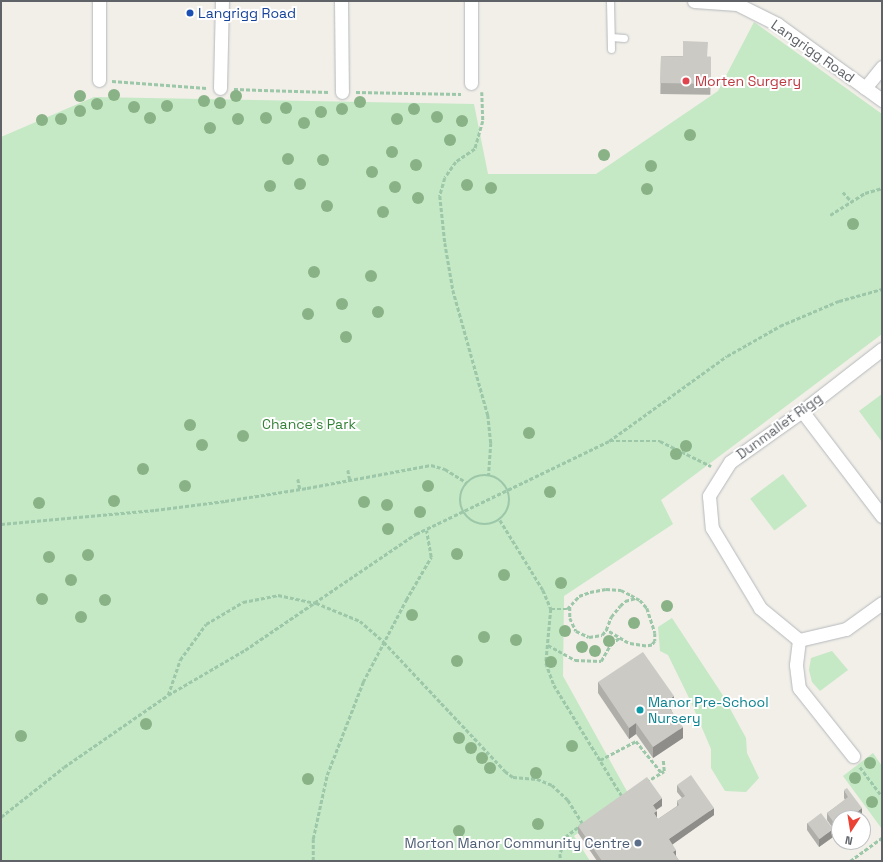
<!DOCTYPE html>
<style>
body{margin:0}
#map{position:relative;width:883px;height:862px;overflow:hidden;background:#f1efe8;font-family:"Space Grotesk",sans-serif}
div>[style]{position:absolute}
.green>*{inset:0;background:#c5e8c5;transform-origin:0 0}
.path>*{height:2.5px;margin-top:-1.25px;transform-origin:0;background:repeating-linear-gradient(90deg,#9cc7a9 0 4px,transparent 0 6px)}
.path>.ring{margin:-1.25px;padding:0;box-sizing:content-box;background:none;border:2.5px solid #9cc7a9;border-radius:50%}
.roads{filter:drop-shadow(0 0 1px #b5b8bc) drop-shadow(0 0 1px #b5b8bc)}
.lane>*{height:7px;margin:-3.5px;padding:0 3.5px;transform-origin:3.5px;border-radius:3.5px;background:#fff}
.street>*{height:13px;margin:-6.5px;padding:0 6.5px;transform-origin:6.5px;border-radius:6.5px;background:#fff}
.trees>*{width:12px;height:12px;margin:-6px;border-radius:50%;background:#89b387}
.wall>*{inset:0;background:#afaea9;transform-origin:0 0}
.shaded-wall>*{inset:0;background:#8f8d8a}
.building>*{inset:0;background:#cccac5;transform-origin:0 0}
.dots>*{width:11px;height:11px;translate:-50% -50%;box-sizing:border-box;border:2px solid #fff;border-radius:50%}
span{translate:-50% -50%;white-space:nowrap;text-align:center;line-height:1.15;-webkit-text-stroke:4px #fff;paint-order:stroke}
.transit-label{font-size:14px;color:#164399}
.left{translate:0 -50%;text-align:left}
.street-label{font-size:14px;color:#5f6368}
.health-label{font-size:14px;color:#be3a42}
.park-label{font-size:14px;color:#348238}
.culture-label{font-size:14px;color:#0d838f}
.service-label{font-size:14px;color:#4e5e75}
.right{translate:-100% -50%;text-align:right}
.frame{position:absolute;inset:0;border:2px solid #5f6368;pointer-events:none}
.north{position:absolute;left:831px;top:810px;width:40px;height:40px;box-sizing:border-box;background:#fff;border:1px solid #bfc1c3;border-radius:50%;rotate:192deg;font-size:11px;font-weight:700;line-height:16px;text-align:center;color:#5f6368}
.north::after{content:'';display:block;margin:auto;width:14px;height:18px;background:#ea4335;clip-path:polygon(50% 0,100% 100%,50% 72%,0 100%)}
</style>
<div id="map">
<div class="green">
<i style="clip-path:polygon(754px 22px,882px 114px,882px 334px,661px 500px,673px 524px,564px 596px,563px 676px,629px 795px,574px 836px,590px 861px,1px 861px,1px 137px,94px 97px,474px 104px,488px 174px,596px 174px,718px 91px)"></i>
<i style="clip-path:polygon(882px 394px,882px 442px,859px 411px)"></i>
<i style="left:783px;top:474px;width:40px;height:41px;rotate:53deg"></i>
<i style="clip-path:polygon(672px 618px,722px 694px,746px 738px,747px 753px,759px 778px,746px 792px,725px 791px,711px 768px,711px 749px,691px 702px,668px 655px,660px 651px,658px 627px)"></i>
<i style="clip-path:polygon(832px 651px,848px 670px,820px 691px,812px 682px,809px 670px,811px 658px)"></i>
<i style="clip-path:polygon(873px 753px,882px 766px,882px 829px,843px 776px)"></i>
</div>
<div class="path">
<i style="left:112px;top:81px;width:95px;rotate:4.2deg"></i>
<i style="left:234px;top:89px;width:95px;rotate:1.8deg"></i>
<i style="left:356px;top:92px;width:105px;rotate:1.1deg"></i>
<i style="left:482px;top:92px;width:29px;rotate:88deg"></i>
<i style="left:483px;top:121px;width:29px;rotate:106deg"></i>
<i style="left:475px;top:149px;width:23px;rotate:146deg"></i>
<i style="left:456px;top:162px;width:19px;rotate:125deg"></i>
<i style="left:445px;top:178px;width:19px;rotate:106deg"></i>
<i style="left:440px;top:196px;width:47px;rotate:83.9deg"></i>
<i style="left:445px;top:243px;width:48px;rotate:80.3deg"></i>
<i style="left:453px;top:290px;width:130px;rotate:74.4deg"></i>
<i style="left:488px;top:415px;width:28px;rotate:84deg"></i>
<i style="left:491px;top:443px;width:32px;rotate:94deg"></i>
<i style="left:843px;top:192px;width:12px;rotate:48deg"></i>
<i style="left:830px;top:215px;width:41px;rotate:-32.2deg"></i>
<i style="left:865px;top:193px;width:18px;rotate:-16deg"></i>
<i style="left:610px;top:441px;width:50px"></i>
<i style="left:660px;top:441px;width:57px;rotate:26.1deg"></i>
<i style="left:348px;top:470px;width:10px;rotate:79deg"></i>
<i class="ring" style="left:460px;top:475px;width:47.5px;height:47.5px"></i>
<i style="left:298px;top:479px;width:10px;rotate:79deg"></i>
<i style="left:500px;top:520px;width:82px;rotate:58.4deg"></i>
<i style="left:543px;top:590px;width:21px;rotate:67deg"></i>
<i style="left:551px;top:609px;width:54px;rotate:95.3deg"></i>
<i style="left:546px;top:663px;width:23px;rotate:70deg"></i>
<i style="left:554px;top:685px;width:130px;rotate:58.5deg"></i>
<i style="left:1px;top:524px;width:155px;rotate:-5.2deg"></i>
<i style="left:155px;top:510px;width:71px;rotate:-7.3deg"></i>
<i style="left:225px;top:501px;width:83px;rotate:-9deg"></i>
<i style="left:307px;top:488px;width:126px;rotate:-10.5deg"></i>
<i style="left:431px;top:465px;width:15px;rotate:16deg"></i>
<i style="left:445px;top:469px;width:25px;rotate:32deg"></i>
<i style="left:570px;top:607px;width:11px;rotate:90deg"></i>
<i style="left:570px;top:618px;width:14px;rotate:65deg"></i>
<i style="left:576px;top:631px;width:14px;rotate:25deg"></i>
<i style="left:589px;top:637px;width:13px;rotate:-9deg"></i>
<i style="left:602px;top:635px;width:6px;rotate:-51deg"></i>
<i style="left:551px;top:609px;width:16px"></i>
<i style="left:567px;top:609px;width:18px;rotate:-47deg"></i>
<i style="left:579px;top:596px;width:12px;rotate:-20deg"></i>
<i style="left:590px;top:592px;width:16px;rotate:-11deg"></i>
<i style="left:606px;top:589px;width:15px;rotate:4deg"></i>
<i style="left:621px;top:590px;width:11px;rotate:27deg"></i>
<i style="left:631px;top:595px;width:6px;rotate:31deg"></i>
<i style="left:636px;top:598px;width:4px;rotate:27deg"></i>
<i style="left:640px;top:600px;width:11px;rotate:49deg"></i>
<i style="left:647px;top:608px;width:26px;rotate:72deg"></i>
<i style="left:655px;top:633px;width:8px;rotate:90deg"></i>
<i style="left:655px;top:641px;width:5px;rotate:127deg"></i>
<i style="left:652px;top:645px;width:6px;rotate:171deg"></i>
<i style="left:646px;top:646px;width:18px;rotate:-171deg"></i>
<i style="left:628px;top:643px;width:26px;rotate:-149deg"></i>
<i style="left:606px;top:630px;width:14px;rotate:-69deg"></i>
<i style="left:611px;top:617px;width:14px;rotate:-51deg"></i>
<i style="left:620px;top:606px;width:7px;rotate:-45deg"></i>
<i style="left:625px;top:601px;width:11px;rotate:-15deg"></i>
<i style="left:548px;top:645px;width:31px;rotate:29deg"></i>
<i style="left:575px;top:660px;width:26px;rotate:2deg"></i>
<i style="left:601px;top:661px;width:20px;rotate:-60deg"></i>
<i style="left:611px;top:644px;width:10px;rotate:-37deg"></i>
<i style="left:168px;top:695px;width:37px;rotate:-71deg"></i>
<i style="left:180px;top:660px;width:44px;rotate:-54.2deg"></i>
<i style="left:206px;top:624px;width:43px;rotate:-30.7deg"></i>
<i style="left:243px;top:602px;width:36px;rotate:-11deg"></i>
<i style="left:278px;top:595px;width:39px;rotate:12deg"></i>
<i style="left:316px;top:603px;width:48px;rotate:22.2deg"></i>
<i style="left:360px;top:621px;width:32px;rotate:41deg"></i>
<i style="left:384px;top:642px;width:177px;rotate:46.8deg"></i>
<i style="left:505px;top:771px;width:10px;rotate:37deg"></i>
<i style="left:513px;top:777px;width:24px;rotate:5deg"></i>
<i style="left:537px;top:779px;width:16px;rotate:22deg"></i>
<i style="left:552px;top:785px;width:22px;rotate:43deg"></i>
<i style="left:568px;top:800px;width:28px;rotate:58deg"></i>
<i style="left:583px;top:824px;width:21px;rotate:143deg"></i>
<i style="left:566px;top:837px;width:18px;rotate:109deg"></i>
<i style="left:560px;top:854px;width:7px;rotate:82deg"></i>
<i style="left:600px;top:760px;width:41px;rotate:-27.8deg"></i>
<i style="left:636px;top:741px;width:40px;rotate:51deg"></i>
<i style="left:860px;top:767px;width:36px;rotate:53deg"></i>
<i style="left:646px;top:782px;width:21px;rotate:-31deg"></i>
<i style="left:664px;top:771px;width:12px;rotate:-95deg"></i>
<i style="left:1px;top:817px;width:80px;rotate:-38.4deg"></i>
<i style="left:64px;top:767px;width:126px;rotate:-34.7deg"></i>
<i style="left:168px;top:695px;width:89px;rotate:-30.3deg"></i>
<i style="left:245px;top:650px;width:207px;rotate:-34.2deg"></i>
<i style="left:416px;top:534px;width:214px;rotate:-25.7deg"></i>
<i style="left:609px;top:441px;width:145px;rotate:-35.8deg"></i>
<i style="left:727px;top:356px;width:61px;rotate:-29.5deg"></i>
<i style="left:780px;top:326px;width:64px;rotate:-23deg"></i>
<i style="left:839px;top:301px;width:45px;rotate:-15.6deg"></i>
<i style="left:313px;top:861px;width:22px;rotate:-90deg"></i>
<i style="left:313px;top:839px;width:66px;rotate:-77.7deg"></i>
<i style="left:327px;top:775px;width:100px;rotate:-68.8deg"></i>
<i style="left:363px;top:682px;width:93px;rotate:-62.3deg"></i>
<i style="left:406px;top:600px;width:50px;rotate:-59.8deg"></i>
<i style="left:431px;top:557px;width:27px;rotate:-100deg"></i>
<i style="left:850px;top:861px;width:39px;rotate:-36deg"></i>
</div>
<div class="roads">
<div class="lane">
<i style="left:610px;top:1px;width:48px;rotate:88.8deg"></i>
<i style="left:611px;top:37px;width:13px;rotate:4deg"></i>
</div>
<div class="street">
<i style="left:99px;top:1px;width:79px;rotate:90deg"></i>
<i style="left:341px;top:1px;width:91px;rotate:89.4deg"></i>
<i style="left:471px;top:1px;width:82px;rotate:90deg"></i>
<i style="left:694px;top:1px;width:43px;rotate:4deg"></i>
<i style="left:737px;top:4px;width:45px;rotate:26.6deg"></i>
<i style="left:777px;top:24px;width:130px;rotate:35.9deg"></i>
<i style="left:220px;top:88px;width:87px;rotate:-88.7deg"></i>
<i style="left:865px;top:88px;width:27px;rotate:-51deg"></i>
<i style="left:882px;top:349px;width:101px;rotate:142.2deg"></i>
<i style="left:802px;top:411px;width:88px;rotate:144.7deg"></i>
<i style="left:730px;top:462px;width:40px;rotate:122deg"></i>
<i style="left:709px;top:496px;width:32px;rotate:85deg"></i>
<i style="left:712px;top:528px;width:93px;rotate:59deg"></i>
<i style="left:760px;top:608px;width:50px;rotate:39.4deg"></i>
<i style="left:799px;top:640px;width:48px;rotate:-13.2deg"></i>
<i style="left:846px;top:629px;width:44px;rotate:-35.8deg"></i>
<i style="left:802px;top:411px;width:132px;rotate:52.7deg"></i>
<i style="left:799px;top:640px;width:25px;rotate:97deg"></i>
<i style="left:796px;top:665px;width:23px;rotate:83deg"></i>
<i style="left:799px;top:688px;width:87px;rotate:51.5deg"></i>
</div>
</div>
<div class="trees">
<i style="left:114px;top:95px"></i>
<i style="left:80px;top:96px"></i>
<i style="left:236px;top:96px"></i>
<i style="left:204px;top:101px"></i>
<i style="left:360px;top:102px"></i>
<i style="left:220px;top:103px"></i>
<i style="left:97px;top:104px"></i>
<i style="left:167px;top:106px"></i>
<i style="left:134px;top:107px"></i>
<i style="left:286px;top:108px"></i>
<i style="left:342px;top:109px"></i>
<i style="left:414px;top:109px"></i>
<i style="left:80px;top:111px"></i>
<i style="left:321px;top:112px"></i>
<i style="left:437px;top:117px"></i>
<i style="left:150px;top:118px"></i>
<i style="left:266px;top:118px"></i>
<i style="left:61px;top:119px"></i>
<i style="left:238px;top:119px"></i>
<i style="left:397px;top:119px"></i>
<i style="left:42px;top:120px"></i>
<i style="left:462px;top:121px"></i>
<i style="left:304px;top:123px"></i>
<i style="left:210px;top:128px"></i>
<i style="left:690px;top:135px"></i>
<i style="left:450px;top:140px"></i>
<i style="left:392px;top:152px"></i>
<i style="left:604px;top:155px"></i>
<i style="left:288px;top:159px"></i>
<i style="left:323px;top:160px"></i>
<i style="left:416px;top:165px"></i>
<i style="left:651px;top:166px"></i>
<i style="left:372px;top:172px"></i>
<i style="left:300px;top:184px"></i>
<i style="left:467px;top:185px"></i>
<i style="left:270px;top:186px"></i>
<i style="left:395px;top:187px"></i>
<i style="left:491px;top:188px"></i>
<i style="left:647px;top:189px"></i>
<i style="left:418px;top:198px"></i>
<i style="left:327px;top:206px"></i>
<i style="left:383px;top:212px"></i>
<i style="left:853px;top:224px"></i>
<i style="left:314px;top:272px"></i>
<i style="left:371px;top:276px"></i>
<i style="left:342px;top:304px"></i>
<i style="left:378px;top:312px"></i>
<i style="left:308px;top:314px"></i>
<i style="left:346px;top:337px"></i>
<i style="left:190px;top:425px"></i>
<i style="left:529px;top:433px"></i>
<i style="left:243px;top:436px"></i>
<i style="left:202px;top:445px"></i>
<i style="left:686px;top:446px"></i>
<i style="left:676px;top:454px"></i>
<i style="left:143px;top:469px"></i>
<i style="left:185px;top:486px"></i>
<i style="left:428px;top:486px"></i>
<i style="left:550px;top:492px"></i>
<i style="left:114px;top:501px"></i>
<i style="left:364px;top:502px"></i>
<i style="left:39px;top:503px"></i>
<i style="left:387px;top:505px"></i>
<i style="left:420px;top:512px"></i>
<i style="left:388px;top:529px"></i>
<i style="left:457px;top:554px"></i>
<i style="left:88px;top:555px"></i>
<i style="left:49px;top:557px"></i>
<i style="left:504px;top:575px"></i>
<i style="left:71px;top:580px"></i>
<i style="left:561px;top:583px"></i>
<i style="left:42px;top:599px"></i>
<i style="left:105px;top:600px"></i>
<i style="left:667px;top:606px"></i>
<i style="left:412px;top:615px"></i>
<i style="left:81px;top:617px"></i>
<i style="left:634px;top:623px"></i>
<i style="left:565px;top:631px"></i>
<i style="left:484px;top:637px"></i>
<i style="left:516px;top:640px"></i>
<i style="left:609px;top:641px"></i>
<i style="left:582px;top:647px"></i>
<i style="left:595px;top:651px"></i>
<i style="left:457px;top:661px"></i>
<i style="left:551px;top:662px"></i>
<i style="left:146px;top:724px"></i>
<i style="left:21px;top:736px"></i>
<i style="left:459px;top:738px"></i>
<i style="left:572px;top:746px"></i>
<i style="left:471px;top:748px"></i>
<i style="left:482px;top:758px"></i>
<i style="left:870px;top:763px"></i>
<i style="left:490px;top:768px"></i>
<i style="left:536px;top:773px"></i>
<i style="left:855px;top:778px"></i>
<i style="left:308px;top:779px"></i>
<i style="left:872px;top:802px"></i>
<i style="left:538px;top:824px"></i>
<i style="left:459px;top:831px"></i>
</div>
<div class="wall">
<i style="left:661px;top:56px;width:50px;height:38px;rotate:1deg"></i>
<i style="clip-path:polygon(598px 682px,674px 707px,671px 709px,683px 738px,653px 758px,636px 734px,629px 739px,598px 693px)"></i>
<i style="clip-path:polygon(677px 785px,714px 815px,672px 844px,676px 856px,679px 861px,597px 861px,578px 833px,578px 826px,662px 806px,656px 810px,657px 818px,658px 819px,677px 806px,677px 801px,682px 798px,677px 792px)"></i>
<i style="clip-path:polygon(844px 790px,862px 816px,837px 834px,827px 820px,827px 813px,845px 800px,844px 798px)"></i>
<i style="clip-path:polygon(807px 823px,833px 837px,819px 847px,807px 830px)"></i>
</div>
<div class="shaded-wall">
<i style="clip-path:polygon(674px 696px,674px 707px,665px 713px,665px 702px)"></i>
<i style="clip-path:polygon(636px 723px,636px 734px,629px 739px,629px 728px)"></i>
<i style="clip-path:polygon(683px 727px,683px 738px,653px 758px,653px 747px)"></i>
<i style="clip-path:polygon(662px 798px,662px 806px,653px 812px,653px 805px)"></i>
<i style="clip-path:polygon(714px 808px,714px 815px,669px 847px,669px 839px)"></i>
<i style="clip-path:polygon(862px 808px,862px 816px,859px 818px,849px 818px)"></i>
<i style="clip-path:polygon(657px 811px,657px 818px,654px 813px)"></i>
<i style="clip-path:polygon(839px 825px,839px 833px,837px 834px,837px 827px)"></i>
<i style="clip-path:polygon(833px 829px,833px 837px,819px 847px,819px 839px)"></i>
<i style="clip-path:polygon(676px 850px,676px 857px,673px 852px)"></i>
</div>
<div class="building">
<i style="clip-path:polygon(683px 41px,708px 42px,707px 57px,711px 57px,711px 84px,660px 83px,661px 56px,683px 57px)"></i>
<i style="clip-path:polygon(643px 652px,674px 696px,665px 702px,683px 727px,653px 747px,636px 723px,629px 728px,598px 682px)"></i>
<i style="clip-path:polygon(691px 775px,714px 808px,669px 839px,676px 850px,673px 852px,679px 860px,678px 861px,602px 861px,578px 826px,647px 777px,662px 798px,653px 805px,657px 811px,654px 813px,658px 819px,679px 805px,677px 801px,685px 796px,677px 785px)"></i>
<i style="clip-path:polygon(847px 788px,862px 808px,849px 818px,839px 818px,839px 825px,837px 827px,827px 813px,848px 797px,844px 790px)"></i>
<i style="left:821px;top:813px;width:20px;height:17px;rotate:53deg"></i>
</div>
<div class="dots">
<i style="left:190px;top:13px;background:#1a4fb4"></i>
<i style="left:686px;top:81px;background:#e0444e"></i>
<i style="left:640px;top:710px;background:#0f9aa8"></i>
<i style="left:638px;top:843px;background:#5c6f8a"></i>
</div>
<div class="transit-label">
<span class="left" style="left:198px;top:13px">Langrigg Road</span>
</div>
<div class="street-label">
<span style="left:813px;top:51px;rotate:35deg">Langrigg Road</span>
<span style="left:779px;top:426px;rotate:-36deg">Dunmallet Rigg</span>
</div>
<div class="health-label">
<span class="left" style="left:695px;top:81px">Morten Surgery</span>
</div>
<div class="park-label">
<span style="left:309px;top:424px">Chance's Park</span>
</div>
<div class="culture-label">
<span class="left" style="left:648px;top:710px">Manor Pre-School<br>Nursery</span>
</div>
<div class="service-label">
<span class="right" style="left:630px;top:843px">Morton Manor Community Centre</span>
</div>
<div class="frame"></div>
<div class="north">N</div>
</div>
